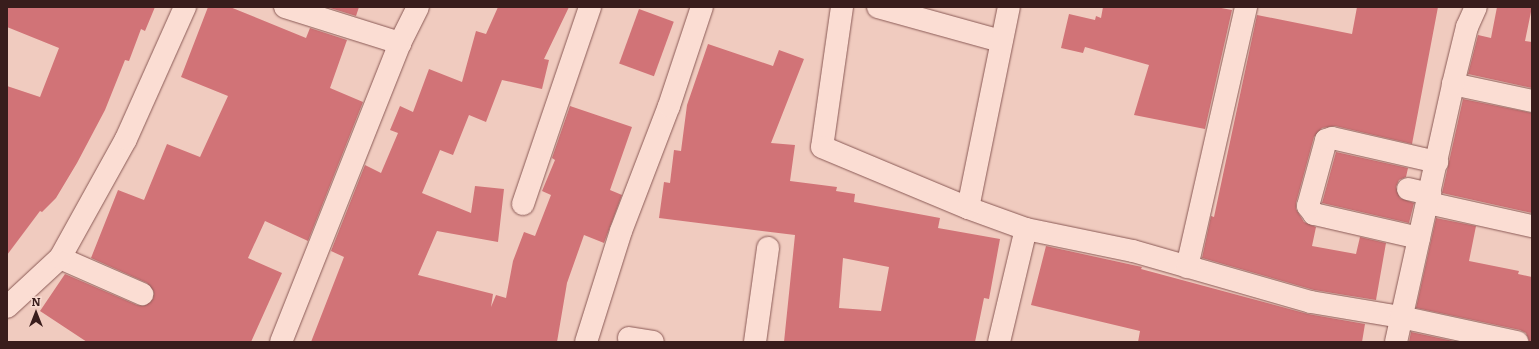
<!DOCTYPE html>
<style>
body{margin:0}
#map{position:relative;width:1539px;height:349px;overflow:hidden;background:#f0cbbf;font-family:Literata,serif}
div>[style]{position:absolute}
.building>*{inset:0;background:#d17377;transform-origin:0 0}
.roads{filter:drop-shadow(0 0 1px #8a5a56) drop-shadow(0 0 1px #8a5a56)}
.minor>*{height:22px;margin:-11px;padding:0 11px;transform-origin:11px;border-radius:11px;background:#fbddd3}
span{translate:-50% -50%;white-space:nowrap;text-align:center;line-height:1.15;-webkit-text-stroke:3.5px #f7d9cf;paint-order:stroke}
.frame{position:absolute;inset:0;border:8px solid #391d1c;pointer-events:none}
.north{position:absolute;left:16px;top:293px;width:40px;height:40px;-webkit-text-stroke:3px #f7d9cf;paint-order:stroke;rotate:0deg;font-size:11px;font-weight:700;line-height:16px;text-align:center;color:#391d1c}
.north::after{content:'';display:block;margin:auto;width:14px;height:18px;background:#391d1c;clip-path:polygon(50% 0,100% 100%,50% 72%,0 100%)}
</style>
<div id="map">
<div class="building">
<i style="clip-path:polygon(7px 7px,155px 7px,145px 31px,141px 29px,129px 61px,125px 60px,105px 110px,77px 163px,56px 198px,42px 212px,40px 211px,7px 255px,7px 86px,40px 97px,59px 48px,7px 27px)"></i>
<i style="clip-path:polygon(208px 7px,230px 7px,306px 38px,310px 28px,347px 40px,330px 88px,363px 102px,308px 241px,265px 221px,248px 258px,282px 273px,251px 342px,87px 342px,40px 311px,65px 274px,137px 305px,144px 306px,153px 299px,154px 292px,147px 283px,91px 258px,118px 190px,144px 200px,167px 144px,200px 157px,228px 96px,181px 77px)"></i>
<i style="clip-path:polygon(327px 7px,359px 7px,356px 16px)"></i>
<i style="clip-path:polygon(498px 7px,569px 7px,544px 59px,549px 60px,542px 89px,502px 80px,486px 122px,469px 115px,453px 155px,440px 150px,422px 193px,471px 213px,475px 186px,504px 189px,498px 242px,437px 231px,418px 275px,493px 294px,491px 307px,496px 295px,506px 298px,513px 261px,524px 232px,535px 236px,551px 195px,542px 191px,555px 160px,552px 158px,570px 106px,632px 127px,610px 190px,622px 195px,604px 243px,584px 235px,567px 283px,557px 342px,311px 342px,344px 257px,331px 251px,365px 165px,381px 173px,398px 133px,390px 130px,400px 106px,413px 112px,429px 69px,462px 82px,476px 31px,486px 34px)"></i>
<i style="clip-path:polygon(1103px 7px,1216px 7px,1232px 10px,1205px 129px,1134px 115px,1149px 65px,1085px 47px,1083px 53px,1061px 48px,1069px 14px,1095px 20px,1096px 16px,1101px 18px)"></i>
<i style="clip-path:polygon(1357px 7px,1438px 7px,1412px 144px,1335px 126px,1322px 128px,1314px 137px,1296px 203px,1296px 209px,1304px 222px,1316px 227px,1312px 246px,1356px 254px,1360px 237px,1386px 243px,1376px 300px,1314px 290px,1202px 258px,1211px 216px,1214px 217px,1257px 15px,1352px 34px)"></i>
<i style="clip-path:polygon(1497px 7px,1532px 7px,1525px 41px,1532px 42px,1532px 88px,1468px 74px,1478px 35px,1491px 38px)"></i>
<i style="left:639px;top:9px;width:37px;height:58px;rotate:20deg"></i>
<i style="clip-path:polygon(evenodd,708px 44px,773px 66px,779px 50px,804px 59px,771px 143px,795px 145px,790px 181px,837px 187px,836px 191px,855px 194px,854px 202px,940px 218px,938px 228px,1000px 239px,989px 299px,984px 298px,975px 342px,784px 342px,795px 235px,659px 218px,664px 182px,670px 183px,674px 150px,681px 151px,687px 105px,708px 44px,843px 258px,889px 267px,881px 311px,839px 308px,843px 258px)"></i>
<i style="clip-path:polygon(1463px 99px,1532px 113px,1532px 213px,1442px 193px)"></i>
<i style="clip-path:polygon(1336px 152px,1408px 168px,1406px 177px,1399px 180px,1396px 187px,1400px 198px,1414px 203px,1409px 223px,1322px 203px)"></i>
<i style="clip-path:polygon(1436px 218px,1476px 226px,1469px 261px,1519px 271px,1518px 274px,1532px 277px,1532px 342px,1529px 342px,1526px 333px,1520px 330px,1416px 308px)"></i>
<i style="clip-path:polygon(1046px 246px,1142px 267px,1141px 269px,1308px 314px,1365px 324px,1362px 342px,1138px 342px,1140px 331px,1031px 305px)"></i>
<i style="clip-path:polygon(1411px 332px,1458px 342px,1409px 342px)"></i>
</div>
<div class="roads">
<div class="minor">
<i style="left:285px;top:7px;width:121px;rotate:17.4deg"></i>
<i style="left:842px;top:7px;width:141px;rotate:98.1deg"></i>
<i style="left:822px;top:147px;width:158px;rotate:22.7deg"></i>
<i style="left:968px;top:208px;width:62px;rotate:19.9deg"></i>
<i style="left:1026px;top:229px;width:109px;rotate:11.6deg"></i>
<i style="left:1133px;top:251px;width:185px;rotate:16deg"></i>
<i style="left:1311px;top:302px;width:91px;rotate:9.5deg"></i>
<i style="left:1401px;top:317px;width:119px;rotate:12.2deg"></i>
<i style="left:878px;top:7px;width:128px;rotate:15.5deg"></i>
<i style="left:1453px;top:84px;width:81px;rotate:12.1deg"></i>
<i style="left:1408px;top:189px;width:23px;rotate:13deg"></i>
<i style="left:1428px;top:203px;width:107px;rotate:12.5deg"></i>
<i style="left:523px;top:204px;width:208px;rotate:-71.2deg"></i>
<i style="left:968px;top:208px;width:205px;rotate:-78.5deg"></i>
<i style="left:1419px;top:238px;width:108px;rotate:-167.1deg"></i>
<i style="left:1314px;top:214px;width:10px;rotate:-127deg"></i>
<i style="left:1308px;top:206px;width:68px;rotate:-74.7deg"></i>
<i style="left:1326px;top:140px;width:6px;rotate:-18deg"></i>
<i style="left:1332px;top:138px;width:108px;rotate:12.9deg"></i>
<i style="left:60px;top:258px;width:90px;rotate:23.7deg"></i>
<i style="left:1187px;top:267px;width:267px;rotate:-77.2deg"></i>
<i style="left:7px;top:307px;width:72px;rotate:-42.8deg"></i>
<i style="left:60px;top:258px;width:136px;rotate:-61deg"></i>
<i style="left:126px;top:139px;width:145px;rotate:-65.9deg"></i>
<i style="left:629px;top:338px;width:24px;rotate:9deg"></i>
<i style="left:281px;top:342px;width:322px;rotate:-68.3deg"></i>
<i style="left:400px;top:43px;width:40px;rotate:-63.4deg"></i>
<i style="left:586px;top:342px;width:116px;rotate:-72.5deg"></i>
<i style="left:621px;top:231px;width:134px;rotate:-69deg"></i>
<i style="left:669px;top:106px;width:104px;rotate:-71.6deg"></i>
<i style="left:755px;top:342px;width:95px;rotate:-82.1deg"></i>
<i style="left:999px;top:342px;width:116px;rotate:-76.6deg"></i>
<i style="left:1396px;top:342px;width:264px;rotate:-77.5deg"></i>
<i style="left:1453px;top:84px;width:59px;rotate:-76.2deg"></i>
<i style="left:1467px;top:27px;width:22px;rotate:-66deg"></i>
</div>
</div>
<div class="frame"></div>
<div class="north">N</div>
</div>
